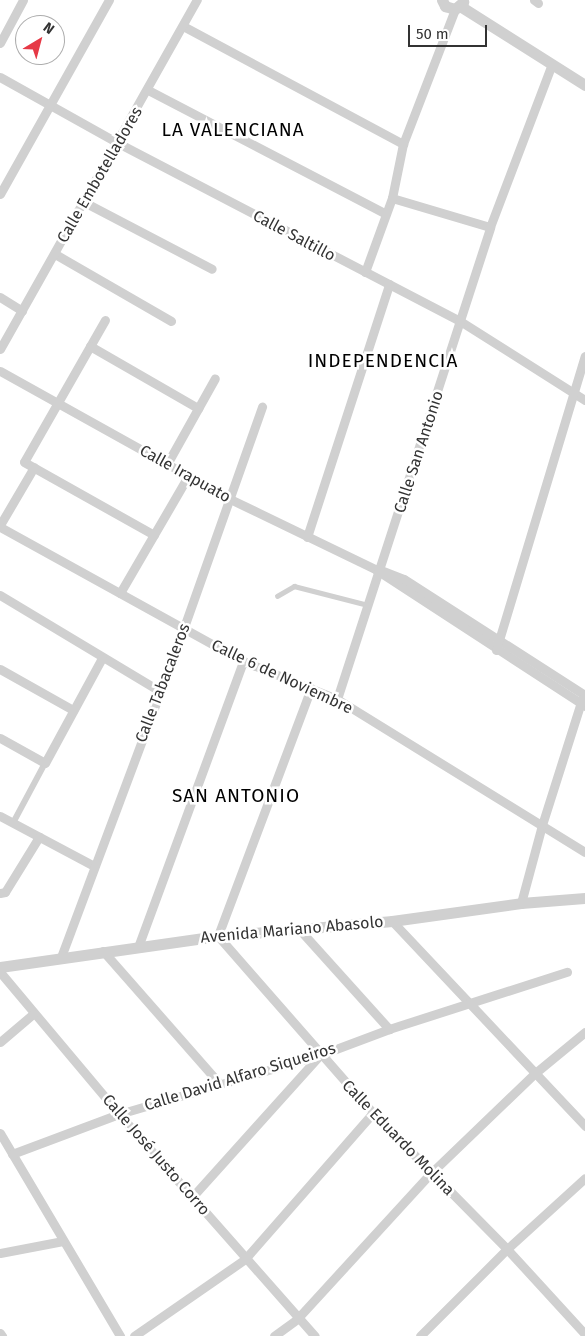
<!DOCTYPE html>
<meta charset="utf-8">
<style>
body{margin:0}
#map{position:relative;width:585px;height:1336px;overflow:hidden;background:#fff;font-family:"Fira Sans",sans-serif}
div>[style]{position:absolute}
.service>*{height:4.5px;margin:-2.25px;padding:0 2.25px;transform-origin:2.25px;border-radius:2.25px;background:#d0d0d0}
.pedestrian>*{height:6px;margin:-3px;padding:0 3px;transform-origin:3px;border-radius:3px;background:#d0d0d0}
.minor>*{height:9px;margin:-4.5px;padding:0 4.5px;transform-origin:4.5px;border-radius:4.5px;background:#d0d0d0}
.tertiary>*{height:11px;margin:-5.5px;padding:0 5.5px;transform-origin:5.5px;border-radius:5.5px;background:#d0d0d0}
span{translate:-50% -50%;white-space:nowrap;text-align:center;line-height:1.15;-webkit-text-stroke:5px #fff;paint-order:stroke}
.street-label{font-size:16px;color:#333}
.quarter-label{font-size:19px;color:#000;letter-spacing:1px}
.north{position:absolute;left:15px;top:15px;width:50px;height:50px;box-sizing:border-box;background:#fff;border:1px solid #adadad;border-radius:50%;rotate:37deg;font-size:14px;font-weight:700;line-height:20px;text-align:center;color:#333}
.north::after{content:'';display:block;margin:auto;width:18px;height:22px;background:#e63946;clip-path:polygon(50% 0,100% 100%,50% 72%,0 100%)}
.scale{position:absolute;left:408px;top:25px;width:79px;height:22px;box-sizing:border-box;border:2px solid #333;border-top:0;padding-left:6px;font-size:15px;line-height:18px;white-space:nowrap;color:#333;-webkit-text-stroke:4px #fff;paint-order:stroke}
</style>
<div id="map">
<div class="service">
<i style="left:277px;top:596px;width:20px;rotate:-30deg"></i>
<i style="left:294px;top:586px;width:76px;rotate:14.4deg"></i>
</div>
<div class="pedestrian">
<i style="left:13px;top:823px;width:68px;rotate:-61.9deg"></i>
</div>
<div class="minor">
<i style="left:534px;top:0;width:5px;rotate:37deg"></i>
<i style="left:183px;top:26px;width:250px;rotate:28.2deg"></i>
<i style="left:0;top:43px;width:49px;rotate:-61.9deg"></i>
<i style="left:0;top:77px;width:135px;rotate:29.2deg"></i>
<i style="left:118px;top:143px;width:386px;rotate:27.5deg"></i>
<i style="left:460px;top:321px;width:148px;rotate:32.3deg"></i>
<i style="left:148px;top:90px;width:268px;rotate:27.5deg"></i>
<i style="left:0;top:194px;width:223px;rotate:-60.7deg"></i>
<i style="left:392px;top:198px;width:102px;rotate:16.5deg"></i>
<i style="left:84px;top:202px;width:144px;rotate:27.6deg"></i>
<i style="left:55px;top:254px;width:134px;rotate:30deg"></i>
<i style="left:365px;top:272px;width:79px;rotate:-70deg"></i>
<i style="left:392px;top:198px;width:55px;rotate:-78.5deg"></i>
<i style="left:403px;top:144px;width:145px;rotate:-68.9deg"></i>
<i style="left:0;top:297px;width:26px;rotate:32deg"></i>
<i style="left:105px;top:320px;width:163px;rotate:119.7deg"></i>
<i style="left:24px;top:462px;width:149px;rotate:29.3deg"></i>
<i style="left:90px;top:346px;width:125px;rotate:29.9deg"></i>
<i style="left:0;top:349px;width:401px;rotate:-60.6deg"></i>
<i style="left:0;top:371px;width:263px;rotate:29.1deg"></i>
<i style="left:230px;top:499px;width:161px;rotate:25.8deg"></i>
<i style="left:375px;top:569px;width:251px;rotate:33.1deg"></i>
<i style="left:167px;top:464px;width:98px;rotate:-60.8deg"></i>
<i style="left:0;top:525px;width:67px;rotate:-59.6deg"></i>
<i style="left:0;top:527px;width:277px;rotate:28.9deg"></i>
<i style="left:243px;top:661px;width:101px;rotate:22deg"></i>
<i style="left:337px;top:699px;width:291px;rotate:31.7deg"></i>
<i style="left:307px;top:537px;width:266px;rotate:-72deg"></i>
<i style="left:383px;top:571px;width:22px;rotate:21deg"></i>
<i style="left:404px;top:579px;width:215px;rotate:32.7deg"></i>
<i style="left:120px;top:593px;width:135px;rotate:-59.8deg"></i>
<i style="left:0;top:595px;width:187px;rotate:31deg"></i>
<i style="left:496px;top:650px;width:307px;rotate:-73.2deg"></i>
<i style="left:0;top:669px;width:84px;rotate:29.3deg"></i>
<i style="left:311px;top:688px;width:265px;rotate:110.6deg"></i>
<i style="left:218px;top:936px;width:235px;rotate:48.8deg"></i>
<i style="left:373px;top:1113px;width:191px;rotate:45.4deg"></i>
<i style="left:507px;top:1249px;width:115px;rotate:47.5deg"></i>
<i style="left:337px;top:699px;width:496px;rotate:-72deg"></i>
<i style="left:490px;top:227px;width:174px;rotate:-69.2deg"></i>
<i style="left:0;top:738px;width:51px;rotate:29.1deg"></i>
<i style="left:45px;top:763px;width:119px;rotate:-61.5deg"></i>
<i style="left:0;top:816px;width:106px;rotate:28deg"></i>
<i style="left:0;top:893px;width:5px;rotate:-11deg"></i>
<i style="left:5px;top:892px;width:65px;rotate:-58.3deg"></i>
<i style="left:521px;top:903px;width:81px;rotate:-74.9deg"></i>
<i style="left:542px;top:825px;width:132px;rotate:-72.4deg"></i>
<i style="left:392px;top:921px;width:282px;rotate:46.7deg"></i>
<i style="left:299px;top:929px;width:135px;rotate:48deg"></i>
<i style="left:138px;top:947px;width:305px;rotate:-69.8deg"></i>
<i style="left:103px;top:951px;width:174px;rotate:48.7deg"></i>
<i style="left:61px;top:957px;width:349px;rotate:-69.5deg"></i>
<i style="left:183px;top:630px;width:237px;rotate:-70.5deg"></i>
<i style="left:0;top:972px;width:185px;rotate:50deg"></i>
<i style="left:119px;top:1114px;width:296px;rotate:48.6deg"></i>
<i style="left:0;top:1042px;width:43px;rotate:-40.3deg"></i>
<i style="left:0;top:1133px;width:236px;rotate:59.4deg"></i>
<i style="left:12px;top:1154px;width:114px;rotate:-20.5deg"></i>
<i style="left:119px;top:1114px;width:209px;rotate:-16.4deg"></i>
<i style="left:320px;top:1055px;width:74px;rotate:-20.6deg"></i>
<i style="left:389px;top:1029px;width:187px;rotate:-17.8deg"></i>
<i style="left:193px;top:1196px;width:190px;rotate:-48deg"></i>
<i style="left:0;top:1253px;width:64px;rotate:-10.8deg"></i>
<i style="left:0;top:1333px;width:4px;rotate:56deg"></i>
<i style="left:134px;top:1336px;width:135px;rotate:-34.7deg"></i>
<i style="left:245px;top:1259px;width:194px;rotate:-48.8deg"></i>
<i style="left:274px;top:1336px;width:29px;rotate:-36deg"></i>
<i style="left:297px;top:1319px;width:197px;rotate:-47.5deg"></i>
<i style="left:430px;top:1174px;width:144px;rotate:-43.9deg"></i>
<i style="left:534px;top:1074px;width:66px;rotate:-39.5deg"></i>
<i style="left:420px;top:1336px;width:123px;rotate:-45deg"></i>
<i style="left:507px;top:1249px;width:105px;rotate:-42.3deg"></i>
</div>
<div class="tertiary">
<i style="left:442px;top:0;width:7px;rotate:63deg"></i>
<i style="left:445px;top:6px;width:10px;rotate:17deg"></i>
<i style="left:455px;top:9px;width:11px;rotate:-41deg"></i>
<i style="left:460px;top:6px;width:148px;rotate:32.3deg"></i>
<i style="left:0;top:967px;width:220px;rotate:-8.1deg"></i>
<i style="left:218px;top:936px;width:175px;rotate:-4.9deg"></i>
<i style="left:392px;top:921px;width:130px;rotate:-7.9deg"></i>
<i style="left:521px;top:903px;width:64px;rotate:-4.5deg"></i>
</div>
<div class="street-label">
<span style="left:100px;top:175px;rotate:-60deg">Calle Embotelladores</span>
<span style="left:294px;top:236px;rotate:28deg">Calle Saltillo</span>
<span style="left:419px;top:452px;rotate:-72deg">Calle San Antonio</span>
<span style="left:185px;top:474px;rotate:29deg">Calle Irapuato</span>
<span style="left:282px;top:677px;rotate:25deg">Calle 6 de Noviembre</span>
<span style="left:163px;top:683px;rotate:-69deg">Calle Tabacaleros</span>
<span style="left:292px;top:930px;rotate:-5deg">Avenida Mariano Abasolo</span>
<span style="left:240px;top:1077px;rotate:-17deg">Calle David Alfaro Siqueiros</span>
<span style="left:398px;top:1138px;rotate:46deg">Calle Eduardo Molina</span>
<span style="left:156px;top:1155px;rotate:49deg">Calle José Justo Corro</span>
</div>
<div class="quarter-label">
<span style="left:233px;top:130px">LA VALENCIANA</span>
<span style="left:383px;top:361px">INDEPENDENCIA</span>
<span style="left:236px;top:796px">SAN ANTONIO</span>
</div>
<div class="north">N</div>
<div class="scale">50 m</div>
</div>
